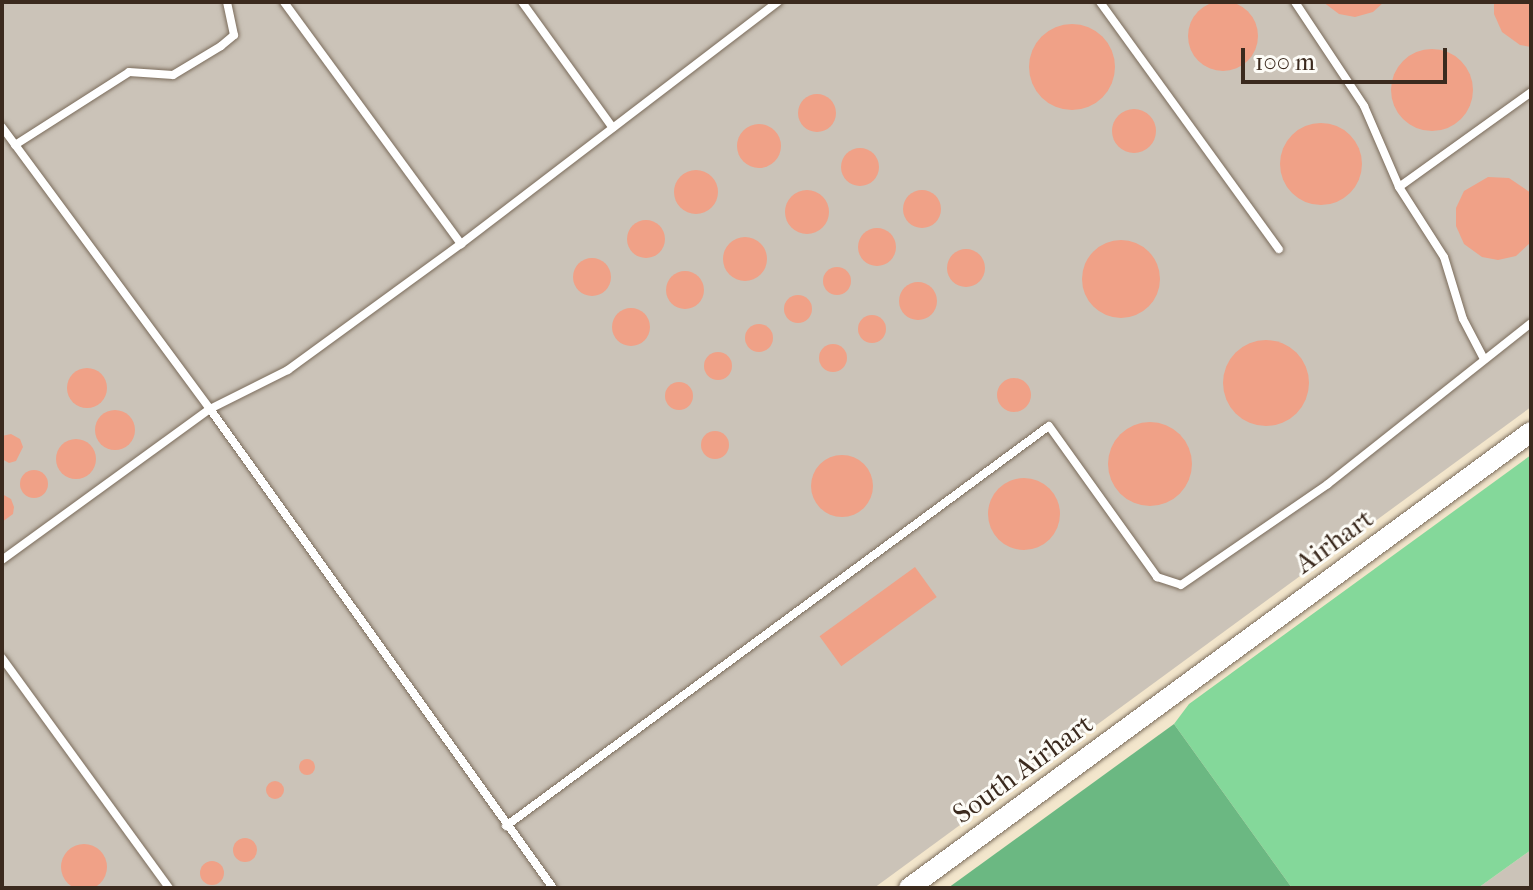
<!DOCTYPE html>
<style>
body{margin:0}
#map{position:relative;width:1533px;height:890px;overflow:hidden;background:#f3e6cc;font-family:"IM FELL French Canon",serif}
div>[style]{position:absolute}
.industrial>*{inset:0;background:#cbc3b8}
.green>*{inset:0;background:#84d89a}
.forest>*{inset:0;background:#6bb882}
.building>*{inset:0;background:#f0a187;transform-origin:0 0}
.round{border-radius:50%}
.roads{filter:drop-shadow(0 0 2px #7b6c5b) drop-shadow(0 0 2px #7b6c5b)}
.service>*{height:8px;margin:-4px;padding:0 4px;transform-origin:4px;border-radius:4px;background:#fff}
.tertiary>*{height:20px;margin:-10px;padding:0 10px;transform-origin:10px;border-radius:10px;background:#fff}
span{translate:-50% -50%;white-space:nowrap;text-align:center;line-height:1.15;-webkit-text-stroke:6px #fdfcf7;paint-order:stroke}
.street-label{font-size:28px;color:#3b2a1e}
.frame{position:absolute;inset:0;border:4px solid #3b2a1e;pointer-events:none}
.scale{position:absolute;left:1241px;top:48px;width:206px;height:36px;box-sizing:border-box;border:4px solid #3b2a1e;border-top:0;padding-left:10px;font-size:24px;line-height:28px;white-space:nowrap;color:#3b2a1e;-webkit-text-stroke:6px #fdfcf7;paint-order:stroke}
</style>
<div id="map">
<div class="industrial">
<i style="clip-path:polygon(2px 2px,1531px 2px,1531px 407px,874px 888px,2px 888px)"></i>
<i style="clip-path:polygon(1531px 850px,1531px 888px,1478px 888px)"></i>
</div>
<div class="green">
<i style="clip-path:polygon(1531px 455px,1531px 850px,1478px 888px,1292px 888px,1174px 724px,1189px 704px)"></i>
</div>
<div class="forest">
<i style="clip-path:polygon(1174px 724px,1292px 888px,948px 888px)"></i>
</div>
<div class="building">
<i class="round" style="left:1188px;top:1px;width:70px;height:70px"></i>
<i style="clip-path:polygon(1323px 2px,1384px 2px,1373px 12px,1355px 17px,1339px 14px)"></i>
<i style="clip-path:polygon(1494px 2px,1531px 2px,1531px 47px,1520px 45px,1502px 32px,1494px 14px)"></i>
<i class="round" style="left:1029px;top:24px;width:86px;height:86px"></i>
<i class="round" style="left:1391px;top:49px;width:82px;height:82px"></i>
<i class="round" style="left:798px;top:94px;width:38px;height:38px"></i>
<i class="round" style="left:1112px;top:109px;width:44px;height:44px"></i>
<i class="round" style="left:1280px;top:123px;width:82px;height:82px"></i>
<i class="round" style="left:737px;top:124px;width:44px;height:44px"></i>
<i class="round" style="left:841px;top:148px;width:38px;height:38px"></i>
<i class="round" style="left:674px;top:170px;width:44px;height:44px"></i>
<i style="clip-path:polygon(1488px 177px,1509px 178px,1531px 193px,1531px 242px,1516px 256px,1498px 260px,1482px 257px,1464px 244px,1456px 226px,1456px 208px,1464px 191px)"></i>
<i class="round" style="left:785px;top:190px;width:44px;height:44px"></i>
<i class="round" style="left:903px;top:190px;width:38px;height:38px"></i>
<i class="round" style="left:627px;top:220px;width:38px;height:38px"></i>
<i class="round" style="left:858px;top:228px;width:38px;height:38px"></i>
<i class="round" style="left:723px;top:237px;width:44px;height:44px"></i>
<i class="round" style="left:1082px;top:240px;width:78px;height:78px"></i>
<i class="round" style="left:947px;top:249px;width:38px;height:38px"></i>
<i class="round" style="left:573px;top:258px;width:38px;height:38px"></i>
<i class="round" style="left:823px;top:267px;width:28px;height:28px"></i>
<i class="round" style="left:666px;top:271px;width:38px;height:38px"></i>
<i class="round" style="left:899px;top:282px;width:38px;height:38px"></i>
<i class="round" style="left:784px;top:295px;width:28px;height:28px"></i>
<i class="round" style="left:612px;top:308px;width:38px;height:38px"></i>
<i class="round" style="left:858px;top:315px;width:28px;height:28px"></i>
<i class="round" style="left:745px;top:324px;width:28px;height:28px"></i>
<i class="round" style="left:1223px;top:340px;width:86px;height:86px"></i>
<i class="round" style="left:819px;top:344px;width:28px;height:28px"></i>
<i class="round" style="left:704px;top:352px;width:28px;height:28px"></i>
<i class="round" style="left:67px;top:368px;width:40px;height:40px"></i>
<i class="round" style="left:997px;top:378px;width:34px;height:34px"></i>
<i class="round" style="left:665px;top:382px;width:28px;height:28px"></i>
<i class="round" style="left:95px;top:410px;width:40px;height:40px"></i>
<i class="round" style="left:1108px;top:422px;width:84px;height:84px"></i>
<i class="round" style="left:701px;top:431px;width:28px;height:28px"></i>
<i style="clip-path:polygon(11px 434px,20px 439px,23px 447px,16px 461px,9px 463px,2px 459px,2px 436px)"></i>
<i class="round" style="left:56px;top:439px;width:40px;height:40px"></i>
<i class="round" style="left:811px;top:455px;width:62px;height:62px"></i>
<i class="round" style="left:20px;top:470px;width:28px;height:28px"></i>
<i class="round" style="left:988px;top:478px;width:72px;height:72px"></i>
<i style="clip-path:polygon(2px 494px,11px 499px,14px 507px,13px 514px,2px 522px)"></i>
<i style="left:915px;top:567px;width:37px;height:118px;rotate:54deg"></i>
<i class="round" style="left:299px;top:759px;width:16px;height:16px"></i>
<i class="round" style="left:266px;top:781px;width:18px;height:18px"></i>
<i class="round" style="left:233px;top:838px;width:24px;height:24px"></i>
<i class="round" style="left:61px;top:844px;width:46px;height:46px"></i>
<i class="round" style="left:200px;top:861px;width:24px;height:24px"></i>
</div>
<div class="roads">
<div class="service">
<i style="left:284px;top:2px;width:300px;rotate:53.8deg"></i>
<i style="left:522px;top:2px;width:155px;rotate:54.2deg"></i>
<i style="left:1100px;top:2px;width:305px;rotate:54.1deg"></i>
<i style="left:1295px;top:2px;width:125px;rotate:56.4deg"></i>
<i style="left:1364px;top:106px;width:88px;rotate:66.6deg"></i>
<i style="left:1399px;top:187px;width:83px;rotate:57.3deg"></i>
<i style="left:1444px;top:257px;width:65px;rotate:73deg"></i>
<i style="left:1463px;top:319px;width:45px;rotate:62.3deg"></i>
<i style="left:2px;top:127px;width:350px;rotate:53.6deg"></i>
<i style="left:210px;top:409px;width:589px;rotate:54.39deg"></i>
<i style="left:15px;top:145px;width:135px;rotate:-32.6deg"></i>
<i style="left:129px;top:72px;width:44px;rotate:3.9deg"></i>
<i style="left:173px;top:75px;width:56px;rotate:-31.1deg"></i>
<i style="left:221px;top:46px;width:17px;rotate:-40deg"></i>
<i style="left:234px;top:35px;width:34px;rotate:-102deg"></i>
<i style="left:1399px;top:187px;width:163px;rotate:-35.7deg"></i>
<i style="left:2px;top:560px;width:257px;rotate:-36deg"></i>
<i style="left:210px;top:409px;width:87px;rotate:-26.6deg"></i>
<i style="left:288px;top:370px;width:214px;rotate:-36.1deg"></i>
<i style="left:461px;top:244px;width:399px;rotate:-37.4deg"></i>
<i style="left:2px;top:658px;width:284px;rotate:54deg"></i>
<i style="left:506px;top:826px;width:674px;rotate:-36.38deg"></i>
<i style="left:1049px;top:426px;width:186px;rotate:54.4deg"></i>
<i style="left:1157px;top:577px;width:25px;rotate:18deg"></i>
<i style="left:1181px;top:585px;width:178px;rotate:-34.5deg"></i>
<i style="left:1328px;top:484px;width:259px;rotate:-38.4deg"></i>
</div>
<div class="tertiary">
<i style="left:909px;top:888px;width:771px;rotate:-36.25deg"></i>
</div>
</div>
<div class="street-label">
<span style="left:1334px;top:541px;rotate:-36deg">Airhart</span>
<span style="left:1023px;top:769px;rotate:-36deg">South Airhart</span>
</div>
<div class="frame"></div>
<div class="scale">100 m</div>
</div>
